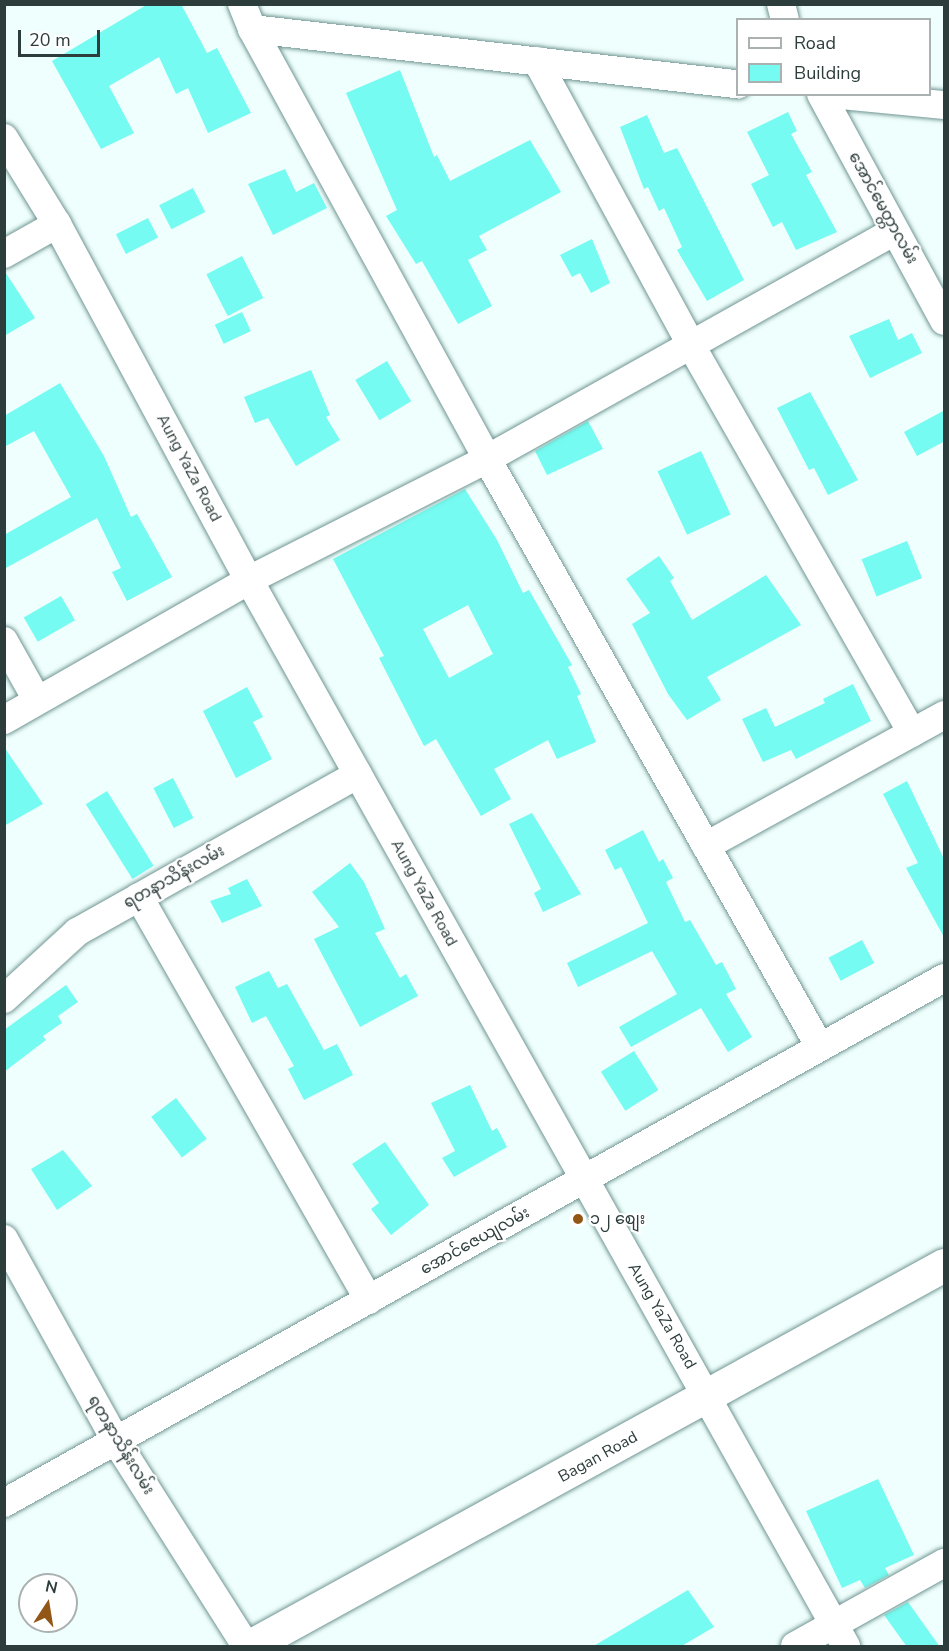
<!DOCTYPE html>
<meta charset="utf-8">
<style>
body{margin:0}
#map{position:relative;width:949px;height:1651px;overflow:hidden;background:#effffd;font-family:"Nunito Sans","Noto Sans Myanmar",sans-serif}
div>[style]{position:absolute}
.building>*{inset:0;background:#75fbf1;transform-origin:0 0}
.roads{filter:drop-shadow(0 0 2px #719693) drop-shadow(0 0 2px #719693)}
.street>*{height:28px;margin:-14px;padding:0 14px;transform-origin:14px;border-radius:14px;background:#fff}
.secondary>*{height:33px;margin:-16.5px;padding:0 16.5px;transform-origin:16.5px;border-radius:16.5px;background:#fff}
.dots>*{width:16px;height:16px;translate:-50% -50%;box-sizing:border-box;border:3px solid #fff;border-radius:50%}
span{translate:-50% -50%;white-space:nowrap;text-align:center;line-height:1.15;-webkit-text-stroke:4.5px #fff;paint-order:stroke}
.street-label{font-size:16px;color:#2d3d3b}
.poi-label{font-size:16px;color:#2d3d3b}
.left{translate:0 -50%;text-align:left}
.frame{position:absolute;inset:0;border:6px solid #2d3d3b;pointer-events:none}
.legend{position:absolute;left:736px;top:18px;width:195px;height:78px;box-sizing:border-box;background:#fff;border:2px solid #abb1b1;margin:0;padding:8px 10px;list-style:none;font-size:18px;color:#2d3d3b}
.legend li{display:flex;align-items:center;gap:12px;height:30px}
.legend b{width:30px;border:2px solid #abb1b1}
.north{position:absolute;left:18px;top:1573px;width:60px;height:60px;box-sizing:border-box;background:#fff;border:2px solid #abb1b1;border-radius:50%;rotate:12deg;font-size:16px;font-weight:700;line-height:24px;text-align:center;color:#2d3d3b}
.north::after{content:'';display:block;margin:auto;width:21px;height:27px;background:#925716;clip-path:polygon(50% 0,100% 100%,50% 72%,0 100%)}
.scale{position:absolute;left:18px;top:30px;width:82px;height:27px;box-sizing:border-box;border:3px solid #2d3d3b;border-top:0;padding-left:8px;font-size:18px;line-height:21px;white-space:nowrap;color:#2d3d3b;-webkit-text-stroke:4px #fff;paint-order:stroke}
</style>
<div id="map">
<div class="building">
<i style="clip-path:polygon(148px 4px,181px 4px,207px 53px,217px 48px,251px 113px,208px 133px,188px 88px,176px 94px,159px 57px,109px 86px,134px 133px,101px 149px,52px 61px)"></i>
<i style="clip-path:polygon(400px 70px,434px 157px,437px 155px,450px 181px,530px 140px,561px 192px,479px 236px,487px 250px,468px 260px,492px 306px,458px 324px,422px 261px,416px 264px,386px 216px,397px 210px,346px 93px)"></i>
<i style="clip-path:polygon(788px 112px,797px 131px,791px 134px,812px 172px,806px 175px,837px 232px,796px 250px,782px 222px,773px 227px,751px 184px,769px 175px,747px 132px)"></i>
<i style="clip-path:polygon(647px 115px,664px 153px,677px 148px,744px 280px,707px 301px,677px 250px,682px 247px,664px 208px,659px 211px,648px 187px,644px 189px,620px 127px)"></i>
<i style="clip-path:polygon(285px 169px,296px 192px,314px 183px,327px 208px,273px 235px,248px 184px)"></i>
<i style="left:193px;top:188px;width:27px;height:38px;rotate:63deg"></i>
<i style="left:148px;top:218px;width:22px;height:36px;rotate:63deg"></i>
<i style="clip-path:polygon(592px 239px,610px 283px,591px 293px,580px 273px,572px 277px,560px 255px)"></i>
<i style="left:242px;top:256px;width:47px;height:40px;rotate:63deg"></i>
<i style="clip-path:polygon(4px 270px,35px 318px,4px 336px)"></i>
<i style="left:242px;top:312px;width:21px;height:30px;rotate:65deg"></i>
<i style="clip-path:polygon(889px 319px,898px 340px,912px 333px,922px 353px,870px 378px,849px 336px)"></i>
<i style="left:387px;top:361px;width:47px;height:37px;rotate:59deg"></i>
<i style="clip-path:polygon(311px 370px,330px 415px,326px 417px,340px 440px,296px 466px,268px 418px,255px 423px,244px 397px)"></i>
<i style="clip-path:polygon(60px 383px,104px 456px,131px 517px,137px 514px,172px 577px,127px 601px,112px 572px,121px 568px,97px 518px,4px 569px,4px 535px,71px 497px,34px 431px,4px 447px,4px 416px)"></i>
<i style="clip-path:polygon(810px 392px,858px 480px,828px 495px,814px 468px,809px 470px,777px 408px)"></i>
<i style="clip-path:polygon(945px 410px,945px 441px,917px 456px,904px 432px)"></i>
<i style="clip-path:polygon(588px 421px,603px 449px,547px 475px,535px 451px)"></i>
<i style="left:701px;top:451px;width:70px;height:48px;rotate:65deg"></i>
<i style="clip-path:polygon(evenodd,465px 489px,497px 540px,523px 593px,529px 590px,572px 665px,568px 667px,581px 694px,577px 696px,596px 742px,557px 759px,548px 740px,494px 769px,511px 799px,481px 816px,436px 739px,424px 746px,379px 658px,384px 656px,333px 559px,465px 489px,468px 605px,493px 654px,449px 678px,423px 629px,468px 605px)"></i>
<i style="left:907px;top:541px;width:40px;height:49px;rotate:68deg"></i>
<i style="clip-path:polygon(659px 556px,674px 578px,670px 581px,692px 620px,766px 575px,801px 625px,707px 677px,721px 700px,687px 720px,668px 694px,632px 624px,650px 613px,626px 579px)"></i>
<i style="left:61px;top:596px;width:28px;height:43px;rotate:60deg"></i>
<i style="clip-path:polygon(853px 684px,871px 721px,796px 759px,791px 750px,763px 762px,742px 719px,766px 708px,775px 727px,825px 703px,823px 699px)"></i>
<i style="clip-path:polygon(247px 687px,263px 717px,253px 722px,272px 759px,236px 778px,203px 711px)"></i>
<i style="clip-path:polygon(4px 747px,43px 804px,4px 826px)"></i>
<i style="left:173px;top:778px;width:45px;height:22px;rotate:63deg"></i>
<i style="clip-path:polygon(907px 781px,945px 861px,945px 939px,906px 868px,918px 863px,883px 794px)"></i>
<i style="left:107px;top:791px;width:88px;height:25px;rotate:58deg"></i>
<i style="clip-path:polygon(532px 813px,581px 894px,543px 912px,534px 893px,541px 889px,509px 824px)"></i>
<i style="clip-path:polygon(643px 830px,659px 862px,663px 859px,673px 878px,666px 882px,685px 922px,690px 920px,716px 965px,722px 962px,736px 989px,726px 994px,752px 1037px,728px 1052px,701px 1008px,631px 1047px,619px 1027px,677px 994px,652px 951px,578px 987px,567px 963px,648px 923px,621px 867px,615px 870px,605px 850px)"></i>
<i style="clip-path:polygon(350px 863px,364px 882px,385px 929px,375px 933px,400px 978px,406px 974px,418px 996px,360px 1027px,314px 939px,339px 927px,312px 892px)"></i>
<i style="clip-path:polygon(247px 879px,262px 906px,222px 923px,210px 901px,231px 894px,228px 888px)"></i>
<i style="left:862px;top:940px;width:26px;height:38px;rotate:62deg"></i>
<i style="clip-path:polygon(269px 971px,278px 988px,287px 984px,324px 1050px,337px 1044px,353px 1075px,304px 1100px,288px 1069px,294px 1066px,266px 1016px,252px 1023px,235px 987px)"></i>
<i style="clip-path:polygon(66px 985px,78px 1002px,58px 1016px,62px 1023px,43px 1036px,46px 1040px,4px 1072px,4px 1030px)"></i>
<i style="left:634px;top:1051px;width:46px;height:39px;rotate:58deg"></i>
<i style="clip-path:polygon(470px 1085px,492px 1131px,497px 1128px,507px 1147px,454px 1177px,442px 1158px,455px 1151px,431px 1103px)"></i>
<i style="left:176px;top:1098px;width:51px;height:31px;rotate:53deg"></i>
<i style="clip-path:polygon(385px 1142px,429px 1205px,391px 1235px,371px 1209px,379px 1203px,352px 1164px)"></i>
<i style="clip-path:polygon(63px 1150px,92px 1186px,57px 1210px,31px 1169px)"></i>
<i style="clip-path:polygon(878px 1479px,914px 1555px,885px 1568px,889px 1575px,865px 1588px,860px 1580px,842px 1588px,806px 1511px)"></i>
<i style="clip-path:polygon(688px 1590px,714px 1627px,680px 1647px,592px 1647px)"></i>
<i style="clip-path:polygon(908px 1602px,940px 1647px,907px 1647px,884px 1615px)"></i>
</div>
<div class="roads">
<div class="street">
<i style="left:242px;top:4px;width:27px;rotate:68deg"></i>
<i style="left:252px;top:29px;width:490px;rotate:61.3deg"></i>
<i style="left:487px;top:459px;width:676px;rotate:60.48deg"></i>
<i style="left:781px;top:4px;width:16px;rotate:76deg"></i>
<i style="left:252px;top:29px;width:489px;rotate:6.5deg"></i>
<i style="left:537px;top:61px;width:325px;rotate:61.5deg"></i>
<i style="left:692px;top:347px;width:444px;rotate:60.3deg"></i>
<i style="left:821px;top:94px;width:258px;rotate:61.5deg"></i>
<i style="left:831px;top:94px;width:114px;rotate:5.6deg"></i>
<i style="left:4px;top:138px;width:101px;rotate:58.4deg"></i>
<i style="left:57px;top:224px;width:404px;rotate:61.7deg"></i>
<i style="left:249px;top:580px;width:1222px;rotate:60.75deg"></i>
<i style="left:4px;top:254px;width:61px;rotate:-29.5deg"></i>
<i style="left:4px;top:641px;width:68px;rotate:60.8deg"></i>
<i style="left:4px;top:720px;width:282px;rotate:-29.7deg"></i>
<i style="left:249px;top:580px;width:267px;rotate:-26.9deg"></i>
<i style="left:487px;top:459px;width:467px;rotate:-29.2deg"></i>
<i style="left:706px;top:846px;width:272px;rotate:-28.8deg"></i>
<i style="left:139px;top:897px;width:464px;rotate:60.3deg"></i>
<i style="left:4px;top:999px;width:99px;rotate:-42.5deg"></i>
<i style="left:77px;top:932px;width:322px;rotate:-29.3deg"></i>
<i style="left:4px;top:1239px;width:231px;rotate:61deg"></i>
<i style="left:116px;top:1441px;width:243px;rotate:57.6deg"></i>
<i style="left:4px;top:1503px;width:1077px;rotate:-29.18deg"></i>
<i style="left:795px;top:1646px;width:171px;rotate:-29.1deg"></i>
</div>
<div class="secondary">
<i style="left:250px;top:1646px;width:792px;rotate:-28.77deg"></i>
</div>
</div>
<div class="dots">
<i style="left:578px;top:1219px;background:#925716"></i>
</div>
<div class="street-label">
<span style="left:883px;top:208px;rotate:61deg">အောင်မေတ္တာလမ်း</span>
<span style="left:189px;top:468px;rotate:62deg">Aung YaZa Road</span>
<span style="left:174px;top:877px;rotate:-29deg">ရတနာသိန်းလမ်း</span>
<span style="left:424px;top:893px;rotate:61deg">Aung YaZa Road</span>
<span style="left:475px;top:1241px;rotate:-29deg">အောင်ဇေယျလမ်း</span>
<span style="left:662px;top:1316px;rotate:60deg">Aung YaZa Road</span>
<span style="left:121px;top:1445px;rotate:59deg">ရတနာသိန်းလမ်း</span>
<span style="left:598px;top:1457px;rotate:-29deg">Bagan Road</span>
</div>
<div class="poi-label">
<span class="left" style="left:590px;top:1219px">၁၂ စျေး</span>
</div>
<div class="frame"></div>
<ul class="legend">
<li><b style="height:8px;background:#fff"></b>Road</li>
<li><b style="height:16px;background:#75fbf1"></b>Building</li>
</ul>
<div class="north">N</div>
<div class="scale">20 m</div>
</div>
